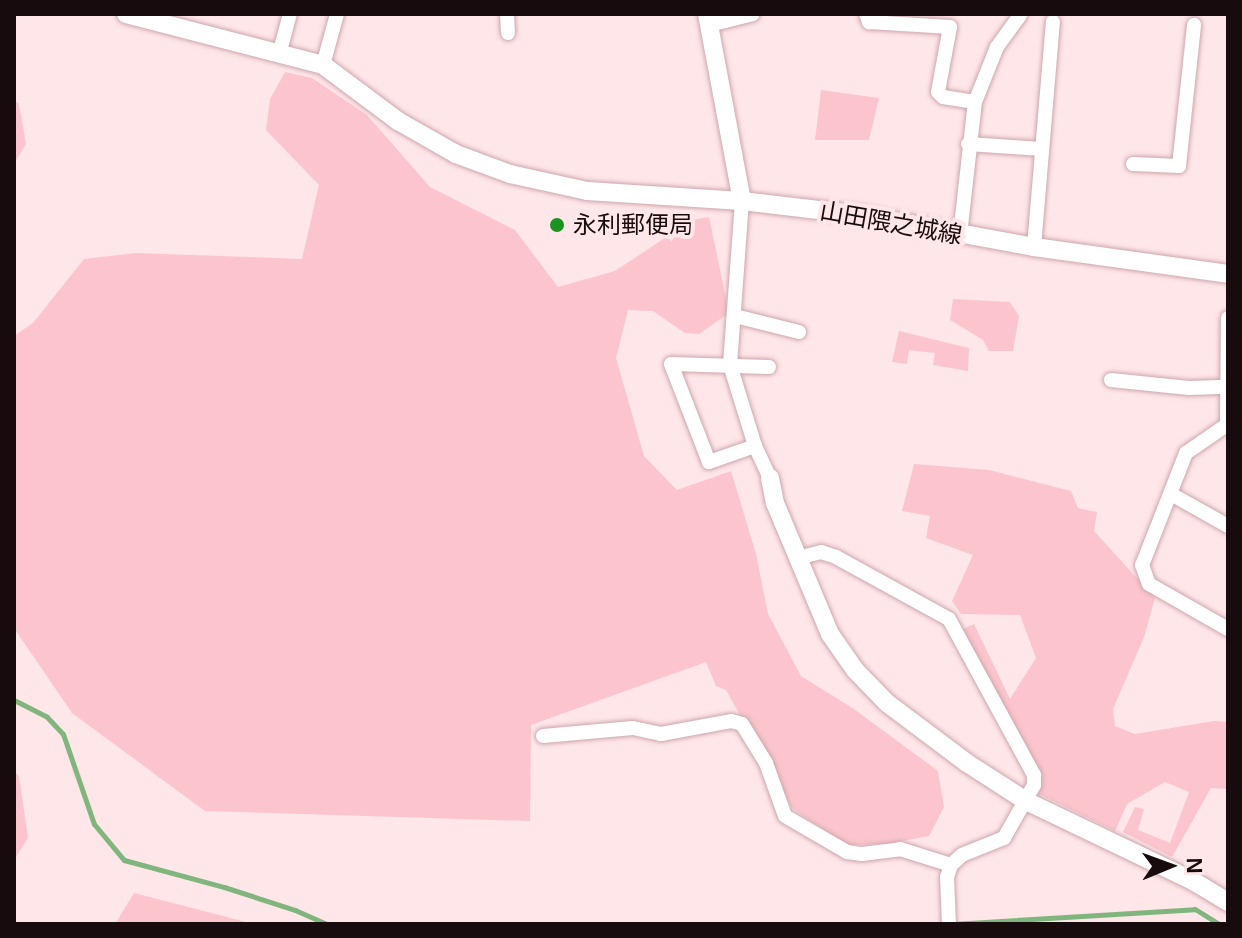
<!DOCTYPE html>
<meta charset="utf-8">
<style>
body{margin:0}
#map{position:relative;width:1242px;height:938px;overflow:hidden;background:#ffe6e9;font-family:Arial,"Noto Sans JP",sans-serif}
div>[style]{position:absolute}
.green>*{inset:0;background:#fcc5cd}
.stream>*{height:5px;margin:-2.5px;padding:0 2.5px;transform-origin:2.5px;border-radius:2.5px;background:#80b67d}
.roads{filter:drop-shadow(0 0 2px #cda7ac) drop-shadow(0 0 2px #cda7ac)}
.street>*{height:14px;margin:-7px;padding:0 7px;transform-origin:7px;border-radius:7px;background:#fff}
.secondary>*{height:18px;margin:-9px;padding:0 9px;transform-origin:9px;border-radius:9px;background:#fff}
.dots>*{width:22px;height:22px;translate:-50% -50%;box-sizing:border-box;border:4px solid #ffe6e9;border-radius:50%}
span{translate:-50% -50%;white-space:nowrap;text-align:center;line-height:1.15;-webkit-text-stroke:8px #ffe6e9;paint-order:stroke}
.street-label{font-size:24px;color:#180b0d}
.poi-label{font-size:24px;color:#180b0d}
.left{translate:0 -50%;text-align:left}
.frame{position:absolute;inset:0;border:16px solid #180b0d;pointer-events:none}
.north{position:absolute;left:1130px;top:826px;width:80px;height:80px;-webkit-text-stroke:6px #ffe6e9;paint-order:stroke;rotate:89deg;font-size:22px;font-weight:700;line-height:32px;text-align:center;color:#180b0d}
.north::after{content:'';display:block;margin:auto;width:28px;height:36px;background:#180b0d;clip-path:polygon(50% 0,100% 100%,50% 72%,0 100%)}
</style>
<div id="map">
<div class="green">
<i style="clip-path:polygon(285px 72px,312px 78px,367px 115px,430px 187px,515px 230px,558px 287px,615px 271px,692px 220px,709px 217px,729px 313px,699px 334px,685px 333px,653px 311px,628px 310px,616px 358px,644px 456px,677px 490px,731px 471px,756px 554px,768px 614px,801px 676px,854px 709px,938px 771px,944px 807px,929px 836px,886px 844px,846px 845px,792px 808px,726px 690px,716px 686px,706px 662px,531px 725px,530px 821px,205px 811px,72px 713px,14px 628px,14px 336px,33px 323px,84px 259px,136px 253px,302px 259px,319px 185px,266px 130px,270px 99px)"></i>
<i style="clip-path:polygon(821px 90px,879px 98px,869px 140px,815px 140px)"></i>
<i style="clip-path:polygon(14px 101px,19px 104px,26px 144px,14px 164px)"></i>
<i style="clip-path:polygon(953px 299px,1010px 302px,1019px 316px,1013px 351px,989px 351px,983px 340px,950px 320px)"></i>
<i style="clip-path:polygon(899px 331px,969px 348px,968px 371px,933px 365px,935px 353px,909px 350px,907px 364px,892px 362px)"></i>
<i style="clip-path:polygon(914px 464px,989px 470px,1071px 491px,1078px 508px,1097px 512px,1094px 531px,1155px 598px,1144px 637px,1113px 709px,1115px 726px,1135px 734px,1214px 721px,1228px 722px,1228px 789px,1211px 788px,1172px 857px,1123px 832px,1135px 807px,1144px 809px,1138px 830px,1170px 843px,1189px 792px,1165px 782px,1127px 804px,1115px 831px,1039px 794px,1040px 776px,963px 629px,974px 624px,1010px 699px,1036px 658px,1020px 615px,961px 614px,952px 601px,973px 555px,926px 538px,930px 516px,902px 511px)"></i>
<i style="clip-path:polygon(14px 772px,19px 776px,28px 838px,14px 860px)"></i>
<i style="clip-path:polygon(134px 893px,254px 924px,255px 924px,115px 924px)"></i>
</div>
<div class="stream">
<i style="left:14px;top:700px;width:37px;rotate:27deg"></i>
<i style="left:47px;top:717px;width:23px;rotate:47deg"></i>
<i style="left:63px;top:734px;width:95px;rotate:71deg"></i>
<i style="left:94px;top:824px;width:47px;rotate:50.2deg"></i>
<i style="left:124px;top:860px;width:104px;rotate:15.1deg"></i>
<i style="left:224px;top:887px;width:75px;rotate:17.9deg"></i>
<i style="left:295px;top:910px;width:34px;rotate:24deg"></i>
<i style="left:952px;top:924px;width:243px;rotate:-3.5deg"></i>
<i style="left:1195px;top:909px;width:28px;rotate:32deg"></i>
</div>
<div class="roads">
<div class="street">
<i style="left:507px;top:14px;width:19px;rotate:87deg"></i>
<i style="left:866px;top:14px;width:9px;rotate:69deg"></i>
<i style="left:869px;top:22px;width:81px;rotate:3.5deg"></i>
<i style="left:950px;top:27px;width:66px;rotate:100.5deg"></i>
<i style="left:938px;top:92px;width:7px;rotate:45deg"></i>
<i style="left:943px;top:97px;width:32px;rotate:9deg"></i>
<i style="left:975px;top:102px;width:59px;rotate:-68.2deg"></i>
<i style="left:997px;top:47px;width:39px;rotate:-54deg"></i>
<i style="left:709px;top:25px;width:45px;rotate:-14deg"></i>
<i style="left:280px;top:51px;width:38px;rotate:-75deg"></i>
<i style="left:323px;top:65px;width:53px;rotate:-74.6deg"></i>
<i style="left:968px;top:144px;width:74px;rotate:3.9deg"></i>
<i style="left:1133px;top:164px;width:46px;rotate:2.5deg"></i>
<i style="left:1179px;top:166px;width:142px;rotate:-83.9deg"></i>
<i style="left:742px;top:201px;width:164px;rotate:94.2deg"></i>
<i style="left:730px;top:365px;width:85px;rotate:72.8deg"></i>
<i style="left:755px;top:446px;width:35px;rotate:65deg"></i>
<i style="left:960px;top:235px;width:134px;rotate:-83.6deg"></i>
<i style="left:1034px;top:247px;width:226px;rotate:-85.2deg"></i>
<i style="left:735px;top:316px;width:66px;rotate:14deg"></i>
<i style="left:1111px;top:380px;width:78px;rotate:5.9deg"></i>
<i style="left:1189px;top:388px;width:37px;rotate:-2deg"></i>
<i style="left:1227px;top:424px;width:106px;rotate:-89.5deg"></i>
<i style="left:1228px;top:424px;width:51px;rotate:145.4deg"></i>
<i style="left:1186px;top:453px;width:120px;rotate:111.4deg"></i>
<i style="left:1142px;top:565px;width:20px;rotate:70deg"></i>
<i style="left:1149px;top:584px;width:91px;rotate:29.7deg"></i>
<i style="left:755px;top:446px;width:49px;rotate:160.8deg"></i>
<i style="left:709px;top:462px;width:105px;rotate:-111.2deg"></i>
<i style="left:671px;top:364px;width:98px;rotate:1.8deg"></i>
<i style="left:1171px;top:494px;width:65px;rotate:29.3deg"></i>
<i style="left:797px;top:558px;width:25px;rotate:-14deg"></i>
<i style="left:821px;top:552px;width:16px;rotate:18deg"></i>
<i style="left:836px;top:557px;width:129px;rotate:28.8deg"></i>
<i style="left:949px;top:619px;width:178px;rotate:61.4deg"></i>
<i style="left:1034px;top:775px;width:10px;rotate:90deg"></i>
<i style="left:1034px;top:785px;width:61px;rotate:119.5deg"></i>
<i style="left:1004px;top:838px;width:45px;rotate:158deg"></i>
<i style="left:962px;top:855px;width:15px;rotate:138deg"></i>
<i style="left:951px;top:865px;width:13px;rotate:108deg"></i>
<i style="left:947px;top:877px;width:47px;rotate:87.6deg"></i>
<i style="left:543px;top:736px;width:90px;rotate:-5.1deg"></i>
<i style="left:633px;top:728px;width:29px;rotate:12deg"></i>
<i style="left:661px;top:734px;width:71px;rotate:-10.5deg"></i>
<i style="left:731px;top:721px;width:11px;rotate:15deg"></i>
<i style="left:742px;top:724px;width:46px;rotate:58.4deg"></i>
<i style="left:766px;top:763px;width:56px;rotate:70.3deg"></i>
<i style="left:785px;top:816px;width:72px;rotate:30.1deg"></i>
<i style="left:847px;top:852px;width:15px;rotate:8deg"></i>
<i style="left:862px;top:854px;width:38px;rotate:-7deg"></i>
<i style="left:900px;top:849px;width:53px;rotate:17.4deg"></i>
</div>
<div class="secondary">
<i style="left:126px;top:14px;width:203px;rotate:14.5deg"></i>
<i style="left:323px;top:65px;width:94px;rotate:36.7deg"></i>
<i style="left:398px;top:121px;width:67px;rotate:29.6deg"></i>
<i style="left:456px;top:154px;width:58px;rotate:20.3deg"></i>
<i style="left:510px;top:174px;width:79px;rotate:12.4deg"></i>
<i style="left:587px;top:191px;width:155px;rotate:3.7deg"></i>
<i style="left:742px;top:201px;width:120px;rotate:6.7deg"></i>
<i style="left:861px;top:215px;width:176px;rotate:10.5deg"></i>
<i style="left:1034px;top:247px;width:196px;rotate:7.9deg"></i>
<i style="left:707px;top:14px;width:190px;rotate:79.4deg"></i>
<i style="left:770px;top:478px;width:25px;rotate:79deg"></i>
<i style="left:775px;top:503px;width:142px;rotate:67.2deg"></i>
<i style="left:830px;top:634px;width:44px;rotate:55.2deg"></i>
<i style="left:855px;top:670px;width:46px;rotate:45.9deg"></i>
<i style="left:887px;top:703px;width:100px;rotate:36.9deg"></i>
<i style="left:967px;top:763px;width:70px;rotate:32.8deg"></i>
<i style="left:1026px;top:801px;width:185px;rotate:25.6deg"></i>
<i style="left:1193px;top:881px;width:41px;rotate:31deg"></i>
</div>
</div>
<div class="dots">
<i style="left:557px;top:225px;background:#1b9322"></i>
</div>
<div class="street-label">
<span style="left:891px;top:223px;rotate:10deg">山田隈之城線</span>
</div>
<div class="poi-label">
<span class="left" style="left:573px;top:225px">永利郵便局</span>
</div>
<div class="frame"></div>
<div class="north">N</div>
</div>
